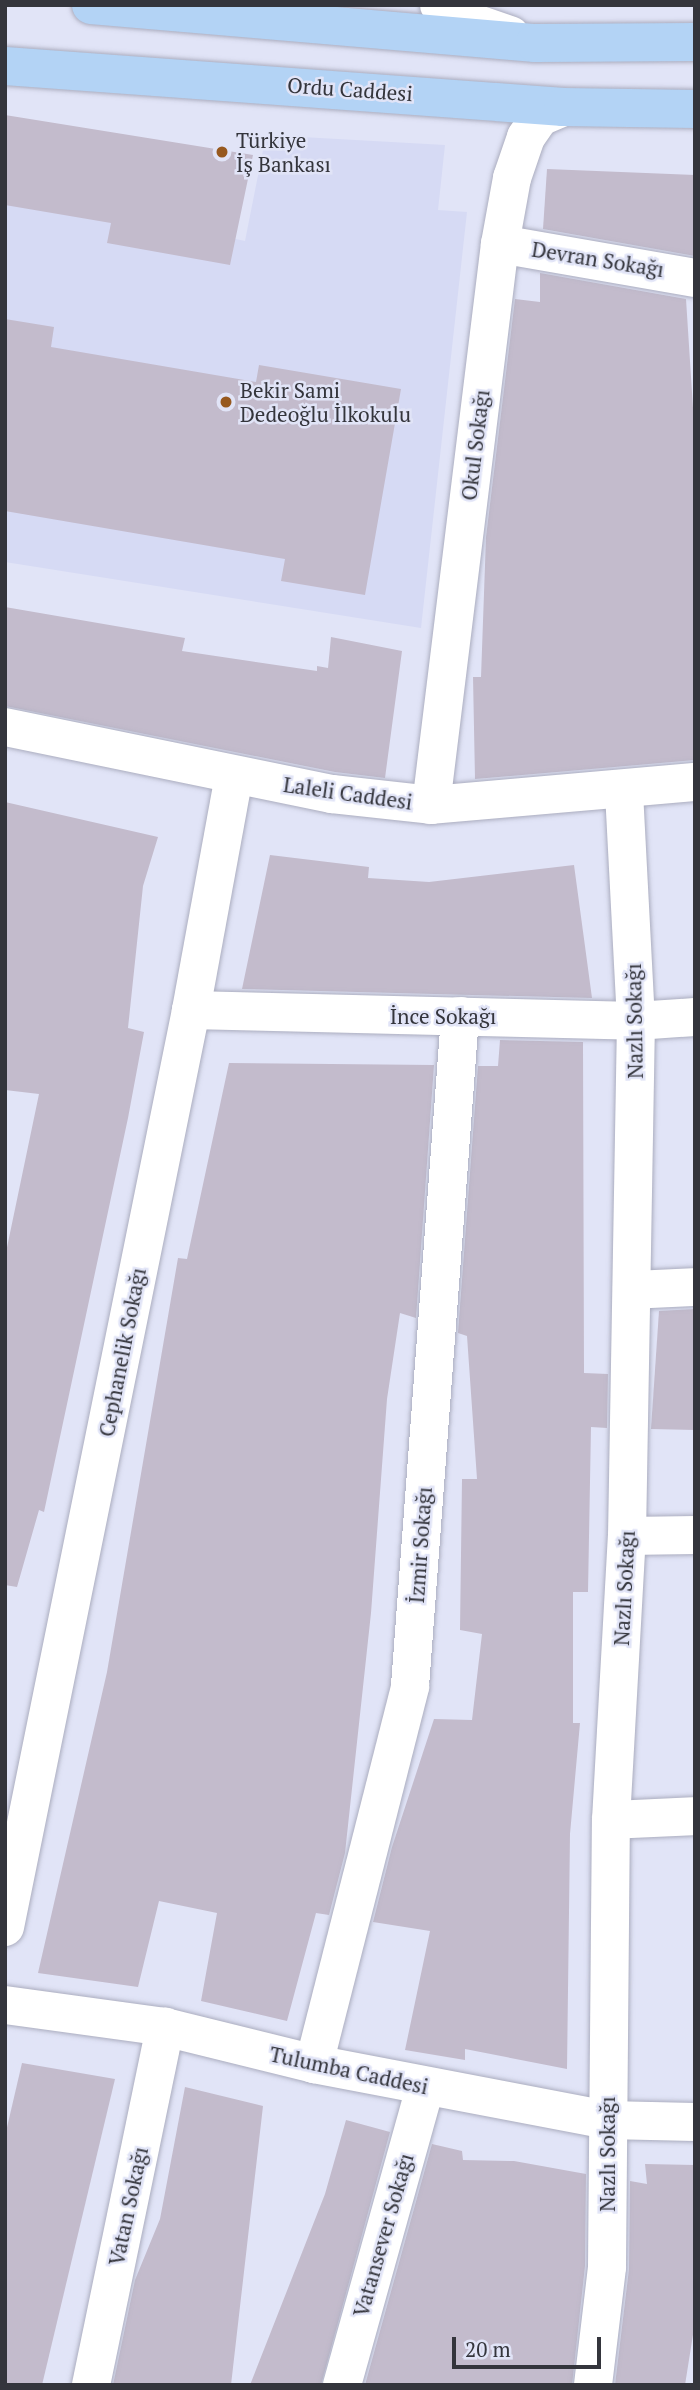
<!DOCTYPE html>
<meta charset="utf-8">
<style>
body{margin:0}
#map{position:relative;width:700px;height:2390px;overflow:hidden;background:#e1e4f7;font-family:"PT Serif",serif}
div>[style]{position:absolute}
.built>*{inset:0;background:#d6daf4}
.building>*{inset:0;background:#c3bbcc}
.roads{filter:drop-shadow(0 0 2px #abadbf) drop-shadow(0 0 2px #abadbf)}
.minor>*{height:38px;margin:-19px;padding:0 19px;transform-origin:19px;border-radius:19px;background:#fff}
.major>*{height:38px;margin:-19px;padding:0 19px;transform-origin:19px;border-radius:19px;background:#b3d3f5}
.dots>*{width:19px;height:19px;translate:-50% -50%;box-sizing:border-box;border:4px solid #e1e4f7;border-radius:50%}
span{translate:-50% -50%;white-space:nowrap;text-align:center;line-height:1.15;-webkit-text-stroke:5px #e1e4f7;paint-order:stroke}
.street-label{font-size:21px;color:#34353c}
.poi-label{font-size:21px;color:#34353c}
.left{translate:0 -50%;text-align:left}
.frame{position:absolute;inset:0;border:7px solid #34353c;pointer-events:none}
.scale{position:absolute;left:452px;top:2337px;width:149px;height:32px;box-sizing:border-box;border:4px solid #34353c;border-top:0;padding-left:9px;font-size:21px;line-height:24px;white-space:nowrap;color:#34353c;-webkit-text-stroke:5px #e1e4f7;paint-order:stroke}
</style>
<div id="map">
<div class="built">
<i style="clip-path:polygon(266px 135px,445px 145px,438px 210px,467px 212px,421px 628px,5px 562px,5px 190px,245px 241px)"></i>
</div>
<div class="building">
<i style="clip-path:polygon(5px 115px,253px 155px,230px 265px,107px 243px,111px 223px,5px 205px)"></i>
<i style="clip-path:polygon(547px 169px,695px 175px,695px 256px,543px 229px)"></i>
<i style="clip-path:polygon(540px 273px,686px 299px,695px 439px,695px 760px,475px 779px,473px 677px,481px 677px,486px 537px,515px 299px,540px 302px)"></i>
<i style="clip-path:polygon(5px 319px,54px 327px,51px 347px,256px 382px,259px 365px,401px 389px,365px 595px,281px 581px,285px 559px,5px 511px)"></i>
<i style="clip-path:polygon(5px 607px,185px 638px,182px 651px,317px 671px,317px 666px,328px 668px,331px 637px,402px 651px,385px 778px,335px 772px,5px 706px)"></i>
<i style="clip-path:polygon(5px 802px,158px 837px,143px 886px,128px 1028px,144px 1032px,128px 1118px,44px 1512px,39px 1510px,17px 1587px,5px 1585px,5px 1257px,39px 1094px,5px 1090px)"></i>
<i style="clip-path:polygon(270px 855px,369px 867px,368px 878px,429px 882px,574px 865px,592px 998px,242px 989px)"></i>
<i style="clip-path:polygon(500px 1040px,583px 1042px,584px 1373px,608px 1374px,607px 1428px,591px 1427px,588px 1592px,573px 1592px,573px 1723px,580px 1723px,570px 1834px,567px 2069px,465px 2049px,465px 2060px,405px 2050px,430px 1931px,373px 1922px,392px 1847px,434px 1719px,472px 1720px,482px 1634px,460px 1630px,462px 1479px,477px 1479px,467px 1336px,458px 1333px,478px 1066px,498px 1066px)"></i>
<i style="clip-path:polygon(229px 1063px,434px 1065px,416px 1318px,400px 1313px,387px 1399px,371px 1613px,345px 1853px,329px 1915px,316px 1913px,287px 2021px,201px 2001px,217px 1913px,159px 1901px,138px 1987px,38px 1973px,107px 1672px,178px 1258px,187px 1259px)"></i>
<i style="clip-path:polygon(695px 1309px,695px 1430px,651px 1429px,659px 1311px)"></i>
<i style="clip-path:polygon(22px 2063px,115px 2079px,42px 2385px,5px 2385px,5px 2136px)"></i>
<i style="clip-path:polygon(185px 2087px,263px 2106px,231px 2385px,113px 2385px,135px 2280px,160px 2219px)"></i>
<i style="clip-path:polygon(346px 2120px,390px 2132px,321px 2385px,250px 2385px,325px 2194px)"></i>
<i style="clip-path:polygon(432px 2144px,462px 2151px,463px 2160px,514px 2161px,586px 2174px,585px 2266px,572px 2385px,365px 2385px)"></i>
<i style="clip-path:polygon(645px 2164px,695px 2165px,695px 2322px,685px 2385px,615px 2385px,629px 2269px,630px 2181px,647px 2184px)"></i>
</div>
<div class="roads">
<div class="minor">
<i style="left:439px;top:5px;width:28px;rotate:30deg"></i>
<i style="left:463px;top:19px;width:50px;rotate:18.8deg"></i>
<i style="left:500px;top:244px;width:198px;rotate:9.9deg"></i>
<i style="left:5px;top:727px;width:334px;rotate:11.6deg"></i>
<i style="left:332px;top:794px;width:100px;rotate:6.3deg"></i>
<i style="left:431px;top:805px;width:265px;rotate:-5deg"></i>
<i style="left:431px;top:805px;width:565px;rotate:-82.99deg"></i>
<i style="left:500px;top:244px;width:67px;rotate:-79.7deg"></i>
<i style="left:512px;top:178px;width:43px;rotate:-71.1deg"></i>
<i style="left:526px;top:137px;width:24px;rotate:-55deg"></i>
<i style="left:540px;top:117px;width:25px;rotate:-23deg"></i>
<i style="left:191px;top:1010px;width:445px;rotate:1.4deg"></i>
<i style="left:636px;top:1021px;width:59px;rotate:-3.9deg"></i>
<i style="left:632px;top:1290px;width:63px;rotate:-2.7deg"></i>
<i style="left:627px;top:1536px;width:68px;rotate:-0.8deg"></i>
<i style="left:611px;top:1820px;width:84px;rotate:-2.7deg"></i>
<i style="left:5px;top:1927px;width:936px;rotate:-78.53deg"></i>
<i style="left:191px;top:1010px;width:239px;rotate:-79.6deg"></i>
<i style="left:5px;top:2005px;width:162px;rotate:7.8deg"></i>
<i style="left:165px;top:2027px;width:154px;rotate:13.9deg"></i>
<i style="left:314px;top:2064px;width:298px;rotate:10.8deg"></i>
<i style="left:607px;top:2120px;width:88px;rotate:1.3deg"></i>
<i style="left:314px;top:2064px;width:390px;rotate:-75.7deg"></i>
<i style="left:410px;top:1686px;width:672px;rotate:-85.73deg"></i>
<i style="left:91px;top:2385px;width:366px;rotate:-78.3deg"></i>
<i style="left:342px;top:2385px;width:309px;rotate:-74.4deg"></i>
<i style="left:593px;top:2385px;width:119px;rotate:-83.2deg"></i>
<i style="left:607px;top:2267px;width:447px;rotate:-89.5deg"></i>
<i style="left:611px;top:1820px;width:284px;rotate:-86.8deg"></i>
<i style="left:627px;top:1536px;width:515px;rotate:-89deg"></i>
<i style="left:636px;top:1021px;width:231px;rotate:-93deg"></i>
</div>
<div class="major">
<i style="left:91px;top:5px;width:446px;rotate:4.9deg"></i>
<i style="left:535px;top:43px;width:160px;rotate:-0.4deg"></i>
<i style="left:5px;top:66px;width:560px;rotate:4.2deg"></i>
<i style="left:563px;top:107px;width:132px;rotate:0.9deg"></i>
</div>
</div>
<div class="dots">
<i style="left:222px;top:152px;background:#97591f"></i>
<i style="left:226px;top:402px;background:#97591f"></i>
</div>
<div class="street-label">
<span style="left:350px;top:89px;rotate:4deg">Ordu Caddesi</span>
<span style="left:598px;top:259px;rotate:9deg">Devran Sokağı</span>
<span style="left:475px;top:445px;rotate:-83deg">Okul Sokağı</span>
<span style="left:348px;top:793px;rotate:8deg">Laleli Caddesi</span>
<span style="left:443px;top:1016px">İnce Sokağı</span>
<span style="left:634px;top:1021px;rotate:-91deg">Nazlı Sokağı</span>
<span style="left:122px;top:1352px;rotate:-79deg">Cephanelik Sokağı</span>
<span style="left:420px;top:1545px;rotate:-86deg">İzmir Sokağı</span>
<span style="left:624px;top:1588px;rotate:-87deg">Nazlı Sokağı</span>
<span style="left:349px;top:2070px;rotate:12deg">Tulumba Caddesi</span>
<span style="left:607px;top:2154px;rotate:-90deg">Nazlı Sokağı</span>
<span style="left:128px;top:2206px;rotate:-78deg">Vatan Sokağı</span>
<span style="left:383px;top:2235px;rotate:-74deg">Vatansever Sokağı</span>
</div>
<div class="poi-label">
<span class="left" style="left:236px;top:152px">Türkiye<br>İş Bankası</span>
<span class="left" style="left:240px;top:402px">Bekir Sami<br>Dedeoğlu İlkokulu</span>
</div>
<div class="frame"></div>
<div class="scale">20 m</div>
</div>
